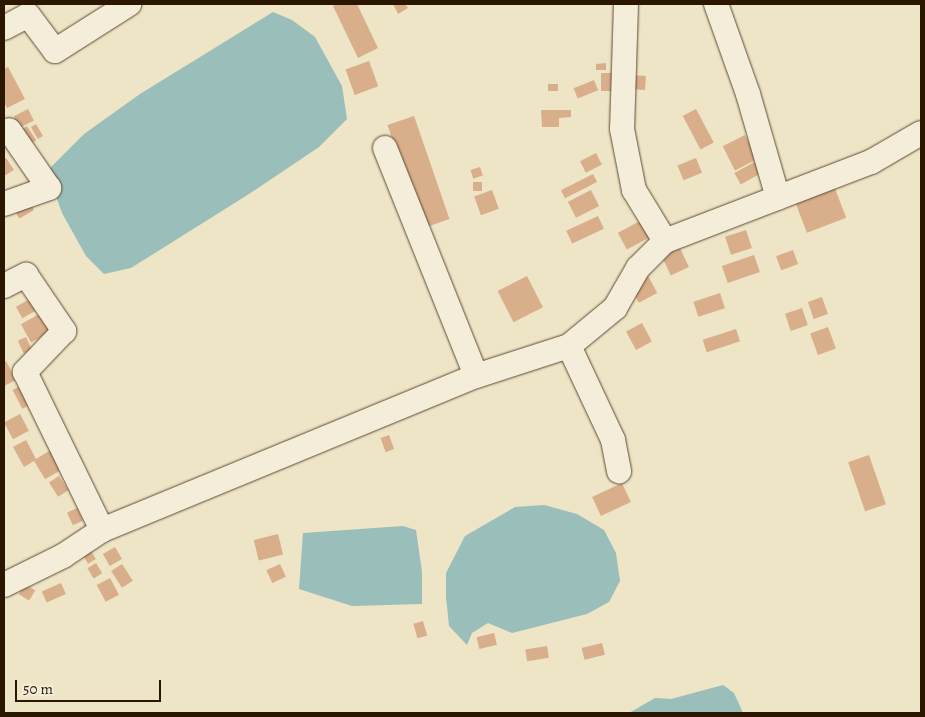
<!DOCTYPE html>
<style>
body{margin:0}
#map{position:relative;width:925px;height:717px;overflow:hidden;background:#eee4c6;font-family:Alegreya,serif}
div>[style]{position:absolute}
.water>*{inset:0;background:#9abeb9}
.building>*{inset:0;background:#d9ae8a;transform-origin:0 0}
.roads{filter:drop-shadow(0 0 1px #5c4a32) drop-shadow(0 0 1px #5c4a32)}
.minor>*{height:24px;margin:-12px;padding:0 12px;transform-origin:12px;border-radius:12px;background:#f4edda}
span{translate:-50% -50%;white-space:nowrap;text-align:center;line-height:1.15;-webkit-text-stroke:4.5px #f4edda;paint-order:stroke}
.frame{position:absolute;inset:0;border:5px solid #2b1700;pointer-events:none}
.scale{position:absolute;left:15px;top:680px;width:146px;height:22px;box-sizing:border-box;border:2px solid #2b1700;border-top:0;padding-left:6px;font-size:15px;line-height:18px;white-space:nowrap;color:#2b1700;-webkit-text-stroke:4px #f4edda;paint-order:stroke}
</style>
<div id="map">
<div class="water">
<i style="clip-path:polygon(273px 12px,292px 20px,315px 37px,342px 86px,347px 119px,319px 147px,249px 194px,131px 268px,104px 274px,86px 256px,62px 213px,47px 171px,84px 134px,140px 94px)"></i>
<i style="clip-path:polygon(544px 505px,577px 514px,604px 530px,616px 553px,620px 581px,609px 602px,587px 614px,512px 633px,488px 623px,472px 633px,467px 645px,449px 626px,446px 597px,446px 573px,465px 536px,515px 507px)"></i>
<i style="clip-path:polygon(403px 526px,416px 530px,422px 572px,422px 604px,352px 606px,299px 589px,303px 533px)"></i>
<i style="clip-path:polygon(723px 685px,734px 693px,743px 713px,629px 713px,655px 698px,671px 699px)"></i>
</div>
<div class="building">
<i style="clip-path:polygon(337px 4px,357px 4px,378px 48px,358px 58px,333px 6px)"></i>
<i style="clip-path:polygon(393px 4px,405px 4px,408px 8px,398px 14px)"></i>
<i style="left:369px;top:61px;width:27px;height:25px;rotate:70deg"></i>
<i style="clip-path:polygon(606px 63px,606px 70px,596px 70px,596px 64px)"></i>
<i style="clip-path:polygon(8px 67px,25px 99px,7px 108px,4px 102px,4px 69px)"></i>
<i style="left:612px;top:73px;width:18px;height:11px;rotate:90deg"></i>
<i style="left:631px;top:75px;width:15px;height:14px;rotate:4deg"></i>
<i style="left:594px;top:80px;width:11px;height:22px;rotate:68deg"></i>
<i style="left:548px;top:84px;width:10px;height:7px"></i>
<i style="left:28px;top:109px;width:13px;height:16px;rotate:63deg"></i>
<i style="left:696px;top:109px;width:38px;height:15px;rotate:62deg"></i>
<i style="clip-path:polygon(541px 110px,571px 110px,571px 117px,559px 118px,559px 127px,542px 127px)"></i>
<i style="left:414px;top:116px;width:109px;height:28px;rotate:71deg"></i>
<i style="left:36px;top:124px;width:14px;height:6px;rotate:60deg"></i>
<i style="left:27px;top:126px;width:17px;height:9px;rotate:57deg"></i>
<i style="left:745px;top:135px;width:27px;height:25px;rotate:63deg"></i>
<i style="left:596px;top:153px;width:13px;height:18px;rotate:63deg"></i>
<i style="clip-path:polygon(6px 158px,14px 170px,4px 176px,4px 159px)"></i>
<i style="left:696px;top:158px;width:16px;height:20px;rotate:68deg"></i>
<i style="left:758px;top:160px;width:13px;height:27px;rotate:61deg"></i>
<i style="left:480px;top:167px;width:9px;height:10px;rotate:72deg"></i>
<i style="left:593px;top:174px;width:9px;height:36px;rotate:63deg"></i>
<i style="left:482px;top:182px;width:9px;height:9px;rotate:90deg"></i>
<i style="left:834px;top:186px;width:34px;height:42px;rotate:69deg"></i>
<i style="left:492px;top:190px;width:20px;height:19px;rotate:70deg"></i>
<i style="left:591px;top:190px;width:18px;height:26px;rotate:63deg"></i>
<i style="left:30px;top:203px;width:8px;height:17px;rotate:60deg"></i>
<i style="left:598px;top:216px;width:14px;height:35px;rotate:65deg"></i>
<i style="left:640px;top:221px;width:19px;height:25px;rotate:62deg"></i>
<i style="left:746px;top:230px;width:19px;height:22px;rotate:72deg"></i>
<i style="left:680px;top:248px;width:21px;height:20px;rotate:65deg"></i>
<i style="left:793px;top:250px;width:15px;height:18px;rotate:70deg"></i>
<i style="left:754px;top:255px;width:18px;height:34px;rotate:71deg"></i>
<i style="left:645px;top:270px;width:26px;height:21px;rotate:62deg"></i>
<i style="left:527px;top:276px;width:35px;height:33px;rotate:63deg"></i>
<i style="left:720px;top:293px;width:16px;height:28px;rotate:72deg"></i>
<i style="left:822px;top:297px;width:18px;height:15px;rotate:71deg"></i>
<i style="left:30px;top:299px;width:13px;height:16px;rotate:61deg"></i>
<i style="left:802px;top:308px;width:18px;height:18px;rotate:71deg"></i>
<i style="left:41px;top:313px;width:21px;height:23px;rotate:61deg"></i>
<i style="left:642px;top:323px;width:21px;height:18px;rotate:62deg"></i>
<i style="left:828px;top:327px;width:23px;height:19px;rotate:70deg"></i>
<i style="left:736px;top:329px;width:13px;height:35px;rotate:72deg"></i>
<i style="left:26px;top:337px;width:14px;height:9px;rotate:65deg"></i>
<i style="clip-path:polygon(6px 361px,16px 380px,4px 386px,4px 362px)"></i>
<i style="left:24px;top:384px;width:21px;height:13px;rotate:62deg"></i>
<i style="left:20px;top:414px;width:19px;height:18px;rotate:62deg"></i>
<i style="left:389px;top:435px;width:15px;height:9px;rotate:70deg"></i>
<i style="clip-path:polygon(26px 440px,36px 459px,56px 447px,67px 467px,45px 479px,34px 461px,24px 467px,13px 447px)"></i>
<i style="left:869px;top:455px;width:52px;height:22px;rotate:71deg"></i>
<i style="left:59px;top:476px;width:17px;height:12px;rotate:57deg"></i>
<i style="left:622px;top:483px;width:21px;height:33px;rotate:65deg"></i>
<i style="left:77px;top:508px;width:14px;height:11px;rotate:65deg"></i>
<i style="left:278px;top:534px;width:21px;height:25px;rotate:76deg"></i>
<i style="left:85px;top:541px;width:21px;height:9px;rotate:59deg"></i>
<i style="left:115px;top:547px;width:14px;height:14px;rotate:60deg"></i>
<i style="left:96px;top:563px;width:12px;height:10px;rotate:59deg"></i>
<i style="left:122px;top:564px;width:20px;height:13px;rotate:57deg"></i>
<i style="left:280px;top:564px;width:14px;height:15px;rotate:65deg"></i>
<i style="left:110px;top:578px;width:19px;height:15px;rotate:62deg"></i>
<i style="left:61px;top:583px;width:12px;height:21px;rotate:66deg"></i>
<i style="left:25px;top:584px;width:12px;height:12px;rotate:31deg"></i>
<i style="left:423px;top:621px;width:15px;height:10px;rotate:74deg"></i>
<i style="left:494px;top:633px;width:12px;height:18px;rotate:76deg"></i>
<i style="left:602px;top:643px;width:12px;height:21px;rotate:76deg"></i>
<i style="left:547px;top:646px;width:12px;height:22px;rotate:81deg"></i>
</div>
<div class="roads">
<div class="minor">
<i style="left:626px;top:4px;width:125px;rotate:91.8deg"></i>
<i style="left:622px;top:129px;width:62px;rotate:78.9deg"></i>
<i style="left:634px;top:190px;width:60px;rotate:58.7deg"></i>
<i style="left:716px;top:4px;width:96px;rotate:70.4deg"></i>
<i style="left:748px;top:94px;width:108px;rotate:73.9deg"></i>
<i style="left:4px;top:28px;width:27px;rotate:-28deg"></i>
<i style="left:28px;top:15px;width:45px;rotate:53.1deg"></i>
<i style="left:55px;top:51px;width:88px;rotate:-32.4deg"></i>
<i style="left:385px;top:148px;width:245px;rotate:68.2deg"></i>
<i style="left:4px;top:204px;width:48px;rotate:-19.6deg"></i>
<i style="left:49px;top:188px;width:70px;rotate:-124.6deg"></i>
<i style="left:4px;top:286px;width:25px;rotate:-27deg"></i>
<i style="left:26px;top:275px;width:68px;rotate:55.8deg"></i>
<i style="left:64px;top:331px;width:57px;rotate:133.6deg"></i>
<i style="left:25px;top:372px;width:176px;rotate:64deg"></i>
<i style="left:569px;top:346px;width:104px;rotate:64.9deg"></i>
<i style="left:613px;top:440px;width:32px;rotate:79deg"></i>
<i style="left:4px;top:585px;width:66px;rotate:-26.2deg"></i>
<i style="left:63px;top:556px;width:47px;rotate:-33.7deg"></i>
<i style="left:102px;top:530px;width:404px;rotate:-22.4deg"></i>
<i style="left:476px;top:376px;width:98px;rotate:-17.9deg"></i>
<i style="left:569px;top:346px;width:60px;rotate:-39.6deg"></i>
<i style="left:615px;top:308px;width:46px;rotate:-60.1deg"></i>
<i style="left:638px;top:268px;width:38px;rotate:-45deg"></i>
<i style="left:665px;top:241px;width:221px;rotate:-21deg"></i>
<i style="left:871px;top:162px;width:58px;rotate:-30.1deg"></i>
</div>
</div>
<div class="frame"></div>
<div class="scale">50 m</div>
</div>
